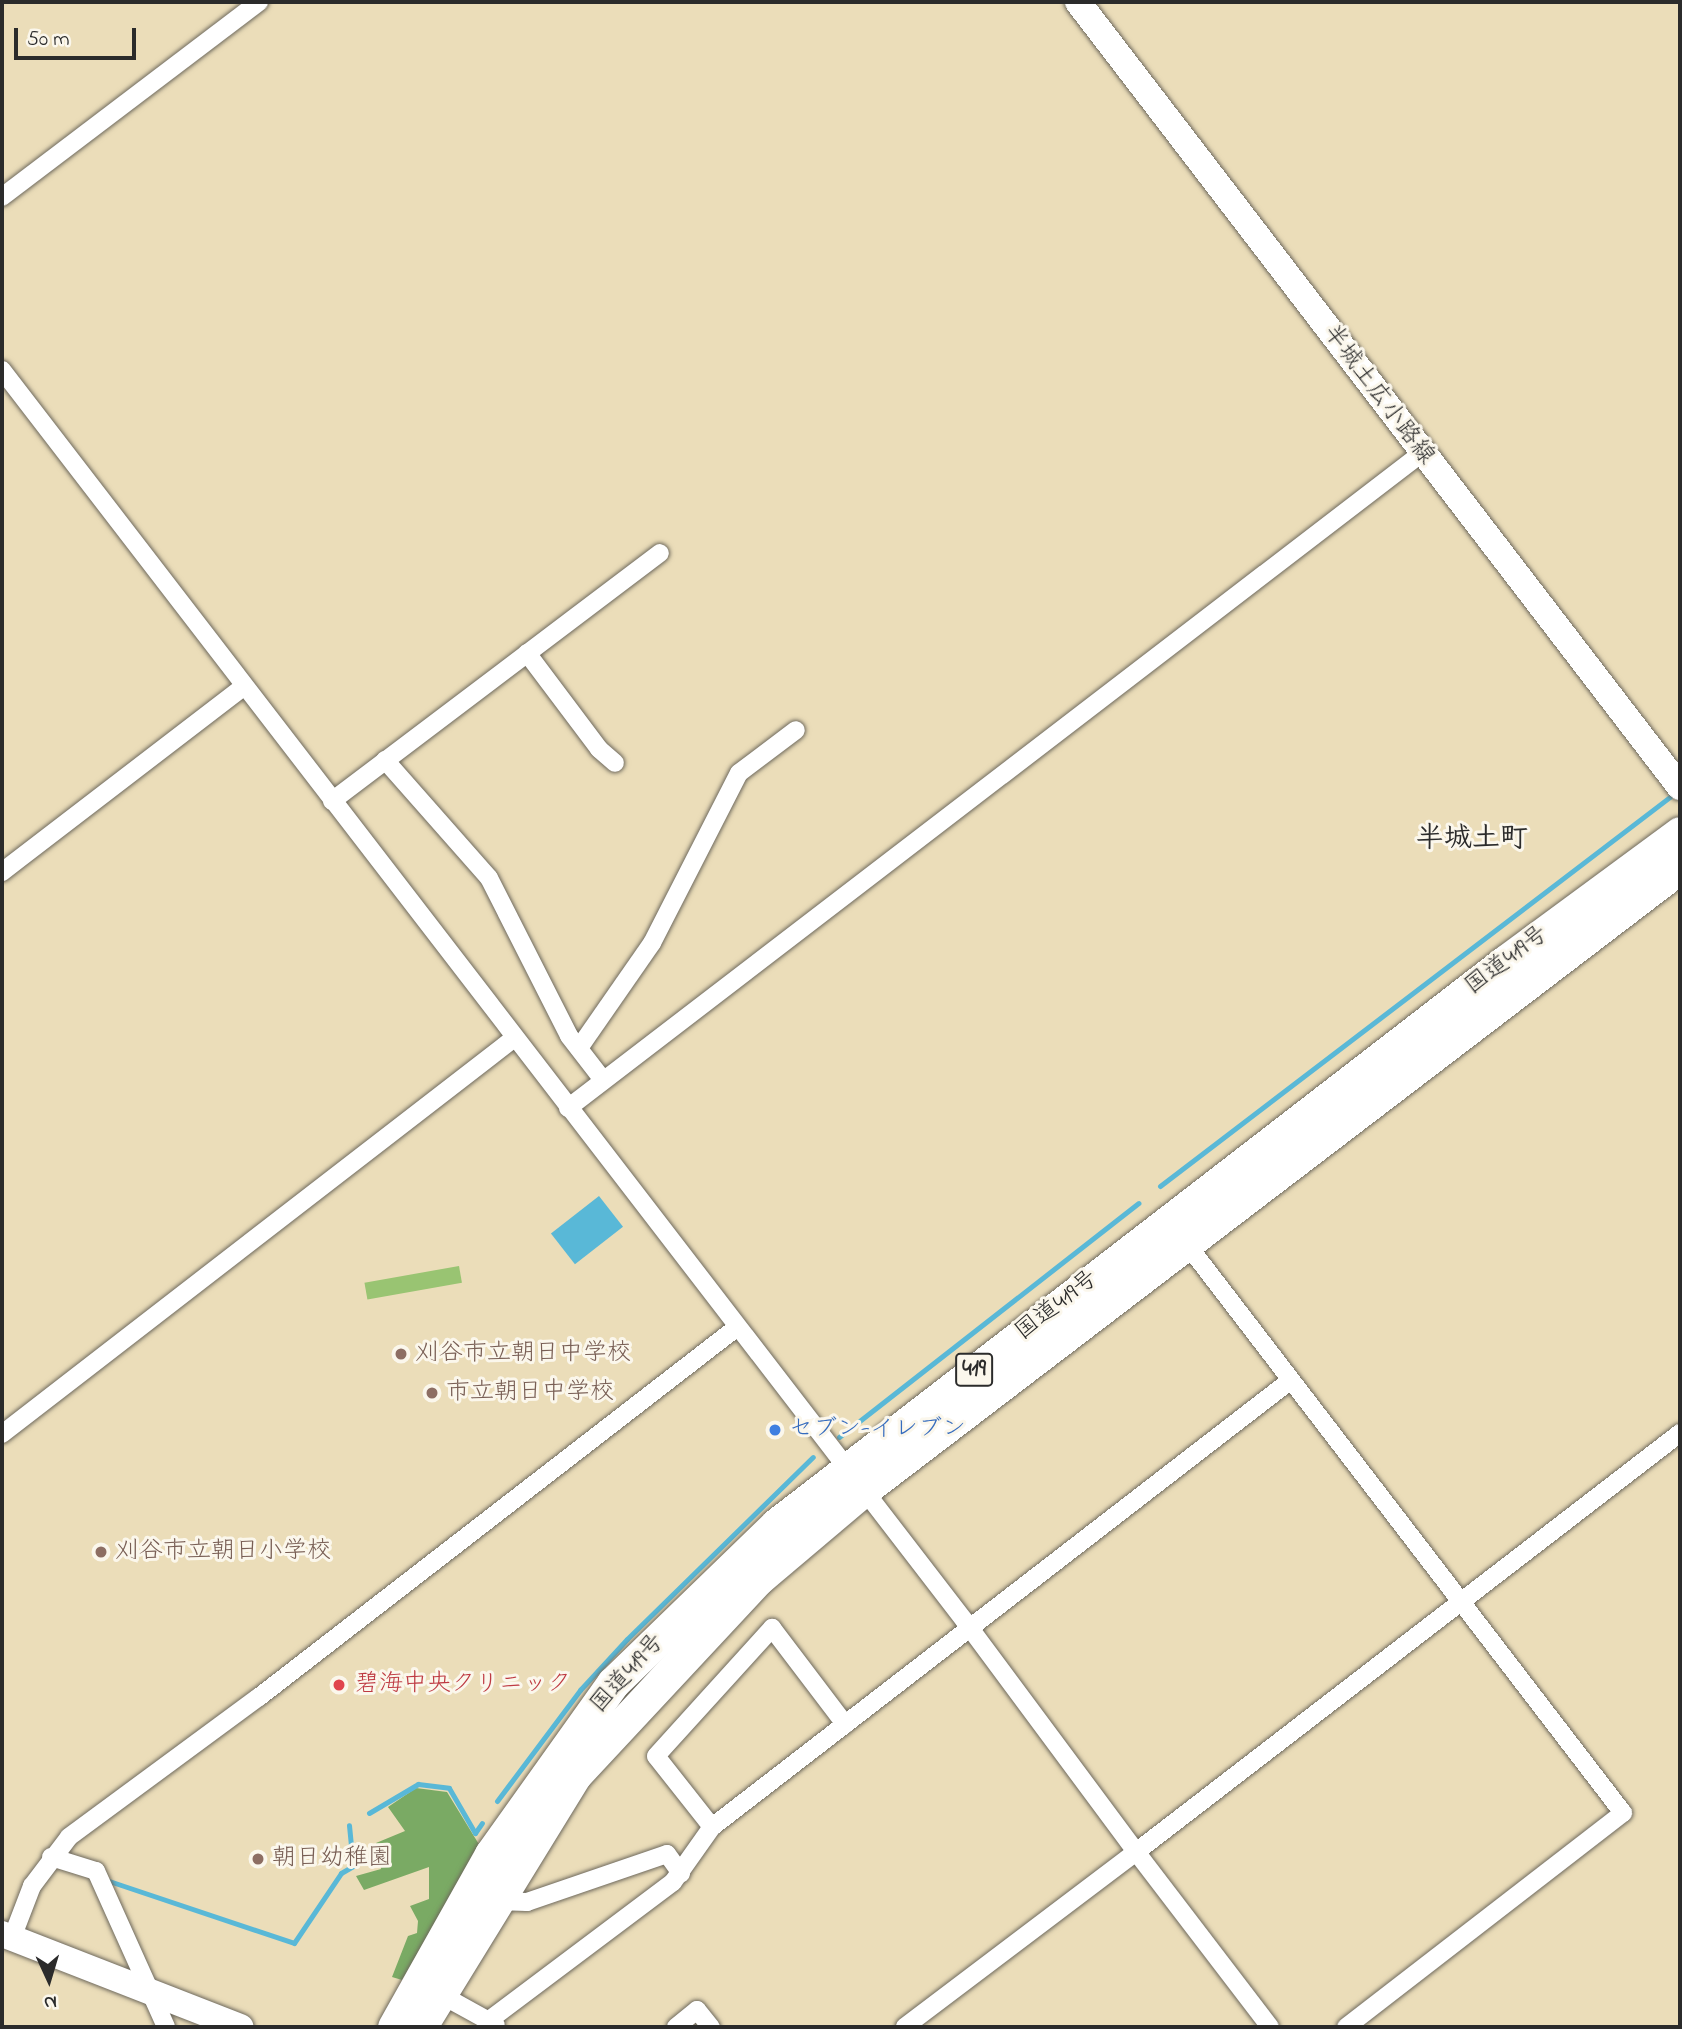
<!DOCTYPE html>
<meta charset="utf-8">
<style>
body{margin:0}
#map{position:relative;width:1682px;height:2029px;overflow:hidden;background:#ebddb9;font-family:"Indie Flower","Klee One",sans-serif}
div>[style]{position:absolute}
.green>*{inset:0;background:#99c472;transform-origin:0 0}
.forest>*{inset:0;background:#7aaa64}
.water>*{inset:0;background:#59b8d7;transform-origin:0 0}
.stream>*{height:5px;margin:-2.5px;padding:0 2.5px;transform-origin:2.5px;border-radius:2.5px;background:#59b8d7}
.roads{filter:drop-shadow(0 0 2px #6e695d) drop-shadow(0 0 2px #6e695d)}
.street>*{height:18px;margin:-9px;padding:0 9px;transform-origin:9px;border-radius:9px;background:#fff}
.secondary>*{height:26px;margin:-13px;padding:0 13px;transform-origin:13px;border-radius:13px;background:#fff}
.highway>*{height:33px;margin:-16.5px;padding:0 16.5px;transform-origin:16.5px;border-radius:16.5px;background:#fff}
.dots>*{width:19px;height:19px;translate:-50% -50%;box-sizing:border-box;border:4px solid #fbf7ec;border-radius:50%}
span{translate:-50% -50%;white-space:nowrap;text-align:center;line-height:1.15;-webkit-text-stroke:6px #fbf7ec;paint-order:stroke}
.shield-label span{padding:2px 5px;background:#fbf7ec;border:2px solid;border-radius:5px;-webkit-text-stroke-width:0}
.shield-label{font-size:23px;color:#2b2b2b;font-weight:700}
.street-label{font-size:24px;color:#2b2b2b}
.education-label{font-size:24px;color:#785e54}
.left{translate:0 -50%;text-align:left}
.shop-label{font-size:24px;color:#366cbe}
.health-label{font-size:24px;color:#be3a42}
.quarter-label{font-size:28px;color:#2b2b2b;font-weight:700}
.frame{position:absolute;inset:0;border:4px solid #2b2b2b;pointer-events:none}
.north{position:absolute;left:14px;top:1945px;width:70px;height:70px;-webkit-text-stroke:5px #fbf7ec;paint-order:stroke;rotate:176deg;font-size:19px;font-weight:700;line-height:28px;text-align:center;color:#2b2b2b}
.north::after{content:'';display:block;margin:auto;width:24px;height:32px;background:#2b2b2b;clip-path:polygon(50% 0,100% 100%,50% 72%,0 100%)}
.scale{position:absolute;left:14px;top:28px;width:122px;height:32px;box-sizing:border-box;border:4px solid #2b2b2b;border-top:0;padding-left:9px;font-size:21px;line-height:24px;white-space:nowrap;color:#2b2b2b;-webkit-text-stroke:5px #fbf7ec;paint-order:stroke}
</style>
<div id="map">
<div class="green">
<i style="left:459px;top:1266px;width:17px;height:96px;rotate:80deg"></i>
</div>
<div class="forest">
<i style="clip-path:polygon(416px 1788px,447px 1792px,480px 1846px,402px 1980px,392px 1977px,408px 1936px,417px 1933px,418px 1921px,410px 1906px,429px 1899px,429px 1867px,364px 1890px,356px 1876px,381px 1869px,376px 1843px,405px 1831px,388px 1807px)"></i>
</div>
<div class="water">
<i style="left:599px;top:1196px;width:39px;height:61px;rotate:52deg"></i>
</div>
<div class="stream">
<i style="left:1160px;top:1186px;width:648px;rotate:-37.35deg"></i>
<i style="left:839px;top:1437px;width:380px;rotate:-38deg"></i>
<i style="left:497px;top:1801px;width:139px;rotate:-53.2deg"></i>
<i style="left:580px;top:1690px;width:69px;rotate:-47.3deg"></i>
<i style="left:627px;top:1639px;width:260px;rotate:-44.4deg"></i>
<i style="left:369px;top:1813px;width:57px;rotate:-30.6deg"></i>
<i style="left:418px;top:1784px;width:31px;rotate:7deg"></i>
<i style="left:449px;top:1788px;width:52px;rotate:60deg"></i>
<i style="left:475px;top:1833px;width:12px;rotate:-55deg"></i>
<i style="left:109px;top:1881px;width:195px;rotate:18.5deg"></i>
<i style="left:294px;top:1943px;width:84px;rotate:-56.1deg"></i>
<i style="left:341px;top:1873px;width:14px;rotate:-30deg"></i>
<i style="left:353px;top:1866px;width:41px;rotate:-95.6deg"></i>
</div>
<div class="roads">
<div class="street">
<i style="left:2px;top:197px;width:323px;rotate:-37.2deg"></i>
<i style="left:2px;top:370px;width:1577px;rotate:52.42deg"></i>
<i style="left:964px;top:1620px;width:289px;rotate:53.4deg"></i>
<i style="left:1136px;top:1852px;width:290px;rotate:142.9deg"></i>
<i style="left:527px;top:653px;width:120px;rotate:53.1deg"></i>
<i style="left:599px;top:749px;width:21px;rotate:41deg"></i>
<i style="left:385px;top:760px;width:157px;rotate:48.6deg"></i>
<i style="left:489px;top:878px;width:177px;rotate:63.1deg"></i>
<i style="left:569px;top:1036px;width:56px;rotate:52.3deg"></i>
<i style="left:332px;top:801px;width:411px;rotate:-37.1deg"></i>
<i style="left:2px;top:872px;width:304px;rotate:-37.5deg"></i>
<i style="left:579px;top:1048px;width:128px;rotate:-55.2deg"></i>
<i style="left:652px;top:943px;width:191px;rotate:-62.9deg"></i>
<i style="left:739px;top:773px;width:71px;rotate:-37deg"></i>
<i style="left:568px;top:1108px;width:1076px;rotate:-37.49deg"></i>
<i style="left:1186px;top:1243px;width:718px;rotate:52.52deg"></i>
<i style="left:1623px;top:1813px;width:350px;rotate:142.3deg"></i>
<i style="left:2px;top:1434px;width:646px;rotate:-37.7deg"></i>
<i style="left:712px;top:1827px;width:90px;rotate:-128.3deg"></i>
<i style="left:656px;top:1756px;width:173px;rotate:-47.8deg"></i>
<i style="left:772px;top:1628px;width:121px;rotate:52.8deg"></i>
<i style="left:51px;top:1857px;width:47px;rotate:17.3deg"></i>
<i style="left:96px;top:1871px;width:171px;rotate:65.8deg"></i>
<i style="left:496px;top:1901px;width:31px;rotate:2deg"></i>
<i style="left:527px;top:1902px;width:148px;rotate:-18.9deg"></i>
<i style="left:667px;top:1854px;width:24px;rotate:54deg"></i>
<i style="left:12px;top:1938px;width:56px;rotate:-69deg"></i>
<i style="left:32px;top:1886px;width:61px;rotate:-52.9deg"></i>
<i style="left:69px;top:1837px;width:236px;rotate:-36.4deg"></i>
<i style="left:259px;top:1697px;width:603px;rotate:-37.72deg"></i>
<i style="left:438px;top:1993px;width:66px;rotate:28.9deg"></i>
<i style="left:488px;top:2021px;width:231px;rotate:-36.9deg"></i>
<i style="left:673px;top:1882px;width:67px;rotate:-54.7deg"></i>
<i style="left:712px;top:1827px;width:731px;rotate:-37.67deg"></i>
<i style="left:676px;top:2027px;width:27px;rotate:-39deg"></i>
<i style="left:697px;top:2010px;width:22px;rotate:51deg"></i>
<i style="left:1270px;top:2027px;width:220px;rotate:-127.4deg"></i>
<i style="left:1136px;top:1852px;width:687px;rotate:-37.6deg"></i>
</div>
<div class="secondary">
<i style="left:1078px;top:2px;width:989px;rotate:52.52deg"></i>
<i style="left:2px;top:1934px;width:256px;rotate:21.3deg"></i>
</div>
<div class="highway">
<i style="left:394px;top:2027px;width:198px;rotate:-60.7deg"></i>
<i style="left:491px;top:1854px;width:210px;rotate:-54.5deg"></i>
<i style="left:613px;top:1683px;width:228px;rotate:-44.1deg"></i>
<i style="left:777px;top:1524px;width:920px;rotate:-37.67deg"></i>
<i style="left:1505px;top:962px;width:217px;rotate:-36.4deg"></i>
<i style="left:420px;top:2027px;width:296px;rotate:-58.4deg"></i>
<i style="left:575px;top:1775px;width:270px;rotate:-47deg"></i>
<i style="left:759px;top:1578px;width:135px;rotate:-40.2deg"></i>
<i style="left:862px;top:1491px;width:1029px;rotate:-37.34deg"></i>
</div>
</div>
<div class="dots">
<i style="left:401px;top:1354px;background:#8d6e63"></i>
<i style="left:432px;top:1393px;background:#8d6e63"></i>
<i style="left:775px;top:1430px;background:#3f7fe0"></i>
<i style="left:101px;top:1552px;background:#8d6e63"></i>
<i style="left:339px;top:1685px;background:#e0444e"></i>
<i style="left:258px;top:1859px;background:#8d6e63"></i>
</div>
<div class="shield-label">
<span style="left:974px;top:1370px">419</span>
</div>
<div class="street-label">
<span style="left:1378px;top:395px;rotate:53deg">半城土広小路線</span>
<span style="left:1507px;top:961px;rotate:-37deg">国道419号</span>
<span style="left:1057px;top:1306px;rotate:-38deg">国道419号</span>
<span style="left:628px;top:1674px;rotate:-48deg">国道419号</span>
</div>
<div class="education-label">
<span class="left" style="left:415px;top:1354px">刈谷市立朝日中学校</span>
<span class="left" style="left:446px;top:1393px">市立朝日中学校</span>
<span class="left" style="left:115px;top:1552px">刈谷市立朝日小学校</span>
<span class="left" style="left:272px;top:1859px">朝日幼稚園</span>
</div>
<div class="shop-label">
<span class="left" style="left:789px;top:1430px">セブン-イレブン</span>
</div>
<div class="health-label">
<span class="left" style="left:355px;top:1685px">碧海中央クリニック</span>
</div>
<div class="quarter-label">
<span style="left:1472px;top:840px">半城土町</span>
</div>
<div class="frame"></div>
<div class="north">N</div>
<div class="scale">50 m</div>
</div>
